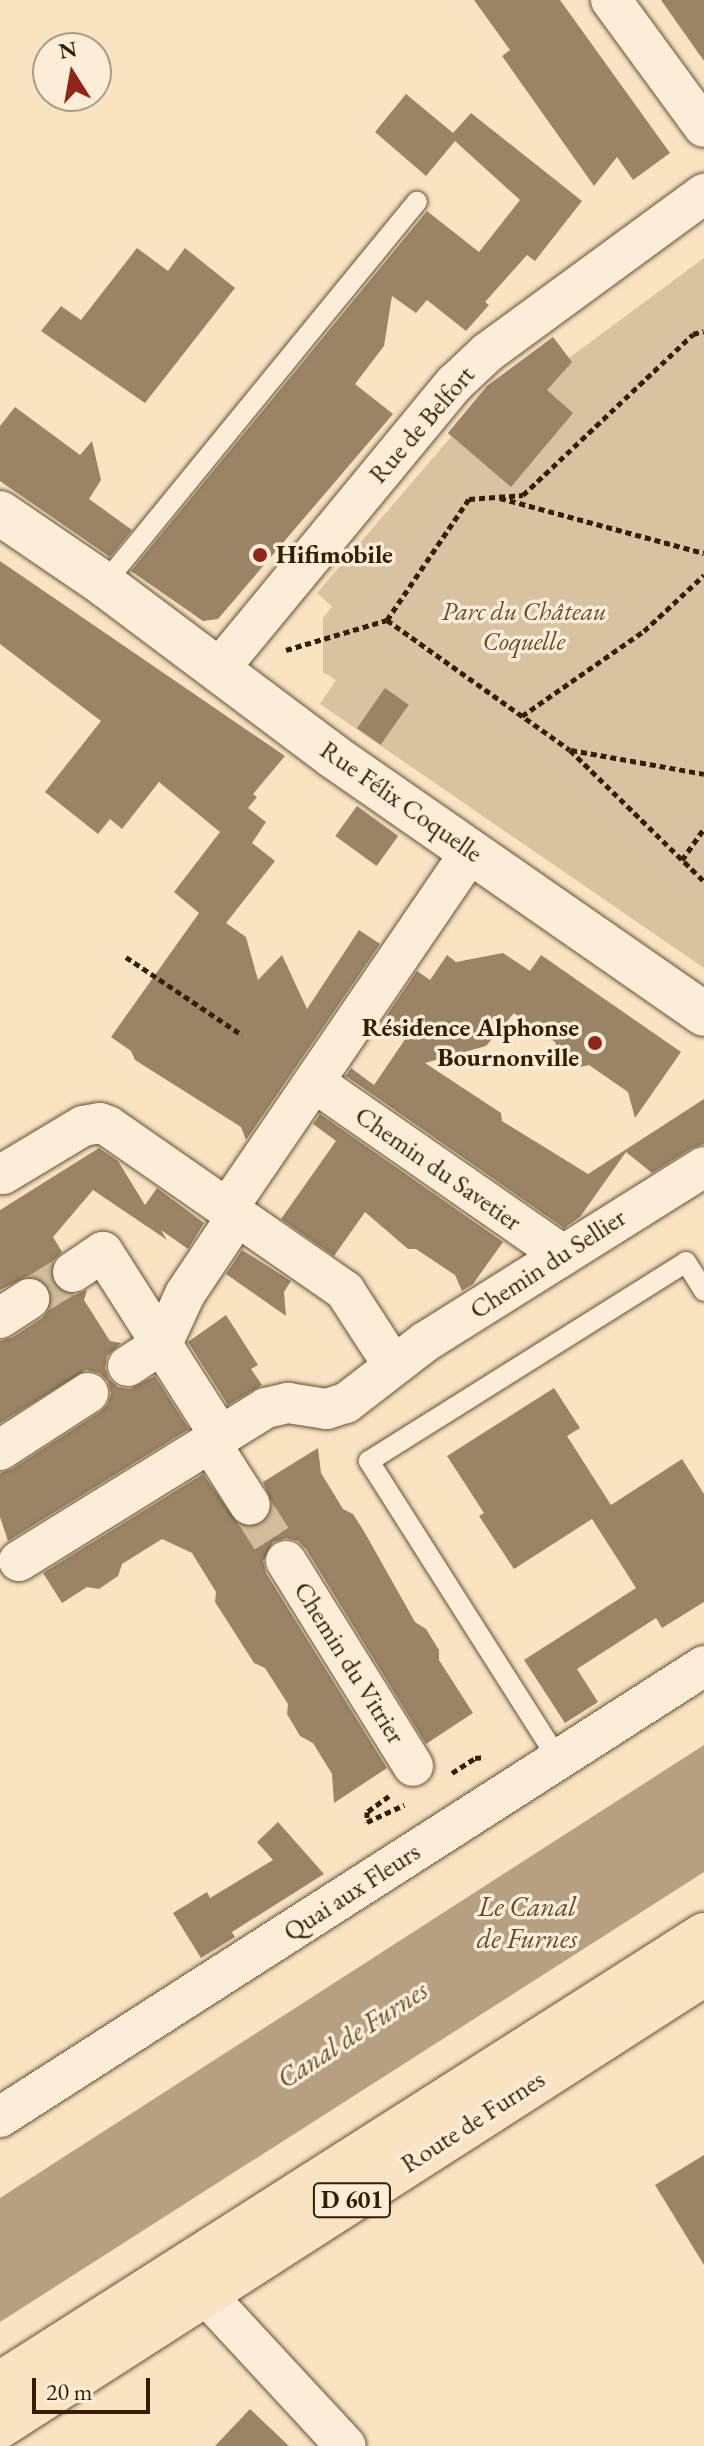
<!DOCTYPE html>
<meta charset="utf-8">
<style>
body{margin:0}
#map{position:relative;width:704px;height:2446px;overflow:hidden;background:#f9e3c3;font-family:"EB Garamond",serif}
div>[style]{position:absolute}
.green>*{inset:0;background:#d8c2a2}
.water>*{inset:0;background:#b6a081}
.building>*{inset:0;background:#9b8465;transform-origin:0 0}
.street-tunnel>*{height:40px;margin-top:-20px;transform-origin:0;background:repeating-linear-gradient(90deg,#d2bc9c 0 40px,transparent 0 60px)}
.path>*{height:5px;margin-top:-2.5px;transform-origin:0;background:repeating-linear-gradient(90deg,#351e00 0 6px,transparent 0 10px)}
.roads{filter:drop-shadow(0 0 2px #664f31) drop-shadow(0 0 2px #664f31)}
.lane>*{height:20px;margin:-10px;padding:0 10px;transform-origin:10px;border-radius:10px;background:#fbedd8}
.street>*{height:40px;margin:-20px;padding:0 20px;transform-origin:20px;border-radius:20px;background:#fbedd8}
.secondary>*{height:44px;margin:-22px;padding:0 22px;transform-origin:22px;border-radius:22px;background:#fbedd8}
.primary>*{height:44px;margin:-22px;padding:0 22px;transform-origin:22px;border-radius:22px;background:#f9e3c3}
.dots>*{width:22px;height:22px;translate:-50% -50%;box-sizing:border-box;border:4px solid #fbedd8;border-radius:50%}
span{translate:-50% -50%;white-space:nowrap;text-align:center;line-height:1.15;-webkit-text-stroke:7px #fbedd8;paint-order:stroke}
.shield-label span{padding:2px 6px;background:#fbedd8;border:2px solid;border-radius:6px;-webkit-text-stroke-width:0}
.shield-label{font-size:24px;color:#351e00;font-weight:700}
.street-label{font-size:26px;color:#351e00}
.poi-label{font-size:26px;color:#351e00;font-weight:700}
.left{translate:0 -50%;text-align:left}
.right{translate:-100% -50%;text-align:right}
.park-label{font-size:26px;color:#664f31;font-style:italic}
.water-label{font-size:28px;color:#624c2d;font-style:italic}
.north{position:absolute;left:32px;top:32px;width:80px;height:80px;box-sizing:border-box;background:#fbedd8;border:2px solid #ac9a82;border-radius:50%;rotate:349deg;font-size:22px;font-weight:700;line-height:32px;text-align:center;color:#351e00}
.north::after{content:'';display:block;margin:auto;width:28px;height:36px;background:#8f2418;clip-path:polygon(50% 0,100% 100%,50% 72%,0 100%)}
.scale{position:absolute;left:32px;top:2378px;width:118px;height:36px;box-sizing:border-box;border:4px solid #351e00;border-top:0;padding-left:10px;font-size:24px;line-height:28px;white-space:nowrap;color:#351e00;-webkit-text-stroke:6px #fbedd8;paint-order:stroke}
</style>
<div id="map">
<div class="green">
<i style="clip-path:polygon(704px 258px,704px 968px,320px 704px,336px 680px,323px 672px,323px 618px,332px 607px,317px 593px,451px 437px,448px 433px,487px 386px,553px 337px,569px 358px)"></i>
</div>
<div class="water">
<i style="clip-path:polygon(704px 1745px,704px 1872px,0 2322px,0 2198px)"></i>
</div>
<div class="building">
<i style="clip-path:polygon(474px 0,560px 0,670px 153px,633px 180px,617px 157px,594px 186px,502px 56px,510px 50px)"></i>
<i style="clip-path:polygon(661px 0,704px 0,704px 61px)"></i>
<i style="clip-path:polygon(406px 94px,453px 133px,471px 113px,582px 201px,535px 261px,527px 255px,485px 302px,489px 305px,466px 331px,427px 300px,416px 313px,392px 296px,384px 346px,355px 384px,393px 414px,218px 619px,203px 621px,131px 571px,427px 211px,479px 252px,520px 200px,455px 141px,426px 176px,375px 132px)"></i>
<i style="clip-path:polygon(137px 248px,168px 271px,185px 248px,235px 288px,145px 403px,41px 331px,61px 306px,81px 320px)"></i>
<i style="clip-path:polygon(553px 337px,572px 362px,547px 390px,573px 413px,511px 487px,448px 433px,487px 386px)"></i>
<i style="clip-path:polygon(15px 407px,80px 455px,92px 441px,101px 480px,89px 499px,132px 530px,110px 557px,0 481px,0 426px)"></i>
<i style="clip-path:polygon(0 561px,285px 756px,253px 794px,257px 797px,248px 808px,266px 822px,252px 843px,275px 861px,226px 923px,246px 937px,258px 980px,282px 955px,307px 1009px,359px 930px,380px 944px,246px 1140px,241px 1127px,135px 1060px,131px 1051px,111px 1037px,199px 913px,174px 892px,220px 832px,159px 782px,122px 829px,110px 819px,98px 834px,45px 792px,101px 721px,0 644px)"></i>
<i style="left:385px;top:688px;width:29px;height:49px;rotate:35deg"></i>
<i style="left:357px;top:806px;width:51px;height:37px;rotate:36deg"></i>
<i style="clip-path:polygon(503px 953px,530px 971px,541px 955px,681px 1052px,635px 1118px,628px 1092px,589px 1065px,580px 1067px,560px 1054px,555px 1042px,514px 1013px,486px 1046px,425px 1063px,501px 1113px,502px 1121px,588px 1174px,704px 1099px,704px 1144px,692px 1148px,652px 1173px,626px 1152px,580px 1217px,564px 1228px,346px 1076px,351px 1068px,374px 1085px,408px 1035px,385px 1018px,417px 971px,430px 980px,447px 955px,456px 962px)"></i>
<i style="clip-path:polygon(320px 1114px,503px 1242px,473px 1284px,462px 1291px,455px 1275px,416px 1249px,408px 1249px,365px 1212px,334px 1256px,281px 1219px,336px 1141px,313px 1124px)"></i>
<i style="clip-path:polygon(99px 1148px,118px 1161px,145px 1205px,157px 1188px,204px 1223px,188px 1249px,161px 1230px,167px 1240px,93px 1190px,53px 1237px,62px 1252px,53px 1261px,50px 1274px,54px 1285px,64px 1293px,75px 1295px,87px 1290px,84px 1300px,110px 1341px,121px 1343px,107px 1356px,105px 1368px,109px 1379px,118px 1387px,130px 1389px,155px 1376px,189px 1429px,8px 1541px,0 1517px,0 1473px,12px 1469px,100px 1412px,108px 1404px,111px 1393px,108px 1381px,99px 1373px,86px 1370px,0 1423px,0 1341px,13px 1337px,42px 1318px,49px 1310px,52px 1298px,48px 1286px,28px 1276px,0 1290px,0 1210px)"></i>
<i style="clip-path:polygon(242px 1250px,291px 1281px,284px 1292px,286px 1316px,226px 1274px)"></i>
<i style="clip-path:polygon(226px 1315px,258px 1365px,251px 1369px,262px 1385px,228px 1405px,188px 1342px)"></i>
<i style="clip-path:polygon(554px 1388px,580px 1428px,567px 1436px,611px 1505px,682px 1459px,704px 1494px,704px 1602px,662px 1628px,656px 1618px,577px 1669px,598px 1702px,565px 1723px,524px 1660px,636px 1588px,592px 1519px,514px 1569px,479px 1516px,484px 1513px,447px 1456px)"></i>
<i style="clip-path:polygon(318px 1448px,321px 1473px,343px 1509px,353px 1514px,365px 1533px,415px 1622px,426px 1629px,439px 1650px,439px 1660px,473px 1713px,426px 1744px,306px 1549px,298px 1541px,286px 1538px,273px 1542px,263px 1561px,266px 1573px,387px 1768px,334px 1803px,332px 1774px,313px 1743px,300px 1736px,287px 1714px,288px 1704px,265px 1668px,254px 1663px,215px 1602px,216px 1592px,192px 1553px,162px 1539px,122px 1564px,118px 1576px,99px 1589px,87px 1587px,62px 1603px,43px 1573px,203px 1474px,239px 1525px,250px 1528px,262px 1525px,270px 1516px,273px 1505px,263px 1482px)"></i>
<i style="clip-path:polygon(278px 1822px,324px 1874px,232px 1932px,235px 1937px,201px 1958px,173px 1913px,207px 1892px,210px 1898px,273px 1860px,257px 1842px)"></i>
<i style="clip-path:polygon(704px 2155px,704px 2265px,655px 2185px)"></i>
<i style="clip-path:polygon(250px 2409px,289px 2446px,215px 2446px)"></i>
</div>
<div class="street-tunnel">
<i style="left:29px;top:1299px;width:52px;rotate:-31.5deg"></i>
<i style="left:250px;top:1505px;width:67px;rotate:57.3deg"></i>
</div>
<div class="path">
<i style="left:500px;top:498px;width:211px;rotate:15.1deg"></i>
<i style="left:387px;top:620px;width:224px;rotate:35.4deg"></i>
<i style="left:570px;top:750px;width:187px;rotate:44.4deg"></i>
<i style="left:286px;top:650px;width:105px;rotate:-16.5deg"></i>
<i style="left:387px;top:620px;width:146px;rotate:-55.9deg"></i>
<i style="left:469px;top:499px;width:54px;rotate:-4.2deg"></i>
<i style="left:523px;top:495px;width:234px;rotate:-43.4deg"></i>
<i style="left:693px;top:334px;width:11px;rotate:-15deg"></i>
<i style="left:522px;top:716px;width:149px;rotate:-34.9deg"></i>
<i style="left:644px;top:631px;width:82px;rotate:-43deg"></i>
<i style="left:571px;top:750px;width:135px;rotate:10.2deg"></i>
<i style="left:682px;top:860px;width:39px;rotate:-55deg"></i>
<i style="left:126px;top:957px;width:140px;rotate:33.9deg"></i>
<i style="left:452px;top:1773px;width:27px;rotate:-33deg"></i>
<i style="left:475px;top:1758px;width:10px;rotate:-6deg"></i>
<i style="left:389px;top:1796px;width:27px;rotate:144deg"></i>
<i style="left:367px;top:1812px;width:10px;rotate:90deg"></i>
<i style="left:367px;top:1822px;width:41px;rotate:-24.7deg"></i>
</div>
<div class="roads">
<div class="lane">
<i style="left:104px;top:584px;width:494px;rotate:-50.7deg"></i>
<i style="left:558px;top:1759px;width:353px;rotate:-122.4deg"></i>
<i style="left:369px;top:1461px;width:374px;rotate:-32.1deg"></i>
<i style="left:686px;top:1262px;width:34px;rotate:58deg"></i>
</div>
<div class="street">
<i style="left:611px;top:0;width:157px;rotate:53.8deg"></i>
<i style="left:218px;top:670px;width:372px;rotate:-50.5deg"></i>
<i style="left:455px;top:383px;width:45px;rotate:-43.2deg"></i>
<i style="left:488px;top:352px;width:268px;rotate:-36.2deg"></i>
<i style="left:314px;top:1082px;width:303px;rotate:34.8deg"></i>
<i style="left:3px;top:1174px;width:93px;rotate:-31deg"></i>
<i style="left:83px;top:1126px;width:17px;rotate:-10deg"></i>
<i style="left:100px;top:1123px;width:9px;rotate:21deg"></i>
<i style="left:108px;top:1126px;width:289px;rotate:34.8deg"></i>
<i style="left:345px;top:1291px;width:88px;rotate:57deg"></i>
<i style="left:227px;top:1209px;width:433px;rotate:-55.7deg"></i>
<i style="left:73px;top:1272px;width:36px;rotate:-34deg"></i>
<i style="left:103px;top:1252px;width:219px;rotate:57.5deg"></i>
<i style="left:0;top:1318px;width:35px;rotate:-33deg"></i>
<i style="left:128px;top:1366px;width:40px;rotate:-32.9deg"></i>
<i style="left:162px;top:1344px;width:55px;rotate:-65.3deg"></i>
<i style="left:185px;top:1294px;width:94px;rotate:-56.3deg"></i>
<i style="left:211px;top:1444px;width:72px;rotate:57.4deg"></i>
<i style="left:0;top:1450px;width:105px;rotate:-32.9deg"></i>
<i style="left:19px;top:1561px;width:291px;rotate:-31.8deg"></i>
<i style="left:266px;top:1408px;width:23px;rotate:-13deg"></i>
<i style="left:288px;top:1403px;width:39px;rotate:9deg"></i>
<i style="left:327px;top:1409px;width:20px;rotate:-18deg"></i>
<i style="left:346px;top:1403px;width:100px;rotate:-37.7deg"></i>
<i style="left:425px;top:1342px;width:329px;rotate:-32.1deg"></i>
<i style="left:286px;top:1561px;width:241px;rotate:58.2deg"></i>
<i style="left:0;top:2117px;width:836px;rotate:-32.64deg"></i>
<i style="left:187px;top:2268px;width:32px;rotate:55deg"></i>
<i style="left:205px;top:2294px;width:207px;rotate:47.2deg"></i>
</div>
<div class="secondary">
<i style="left:0;top:513px;width:126px;rotate:34.3deg"></i>
<i style="left:104px;top:584px;width:286px;rotate:36.9deg"></i>
<i style="left:333px;top:756px;width:452px;rotate:34.8deg"></i>
</div>
<div class="primary">
<i style="left:0;top:2384px;width:835px;rotate:-32.53deg"></i>
<i style="left:0;top:2426px;width:837px;rotate:-32.7deg"></i>
</div>
</div>
<div class="dots">
<i style="left:260px;top:555px;background:#8f2418"></i>
<i style="left:595px;top:1043px;background:#8f2418"></i>
</div>
<div class="shield-label">
<span style="left:352px;top:2200px">D 601</span>
</div>
<div class="street-label">
<span style="left:422px;top:425px;rotate:-49deg">Rue de Belfort</span>
<span style="left:401px;top:802px;rotate:35deg">Rue Félix Coquelle</span>
<span style="left:438px;top:1169px;rotate:35deg">Chemin du Savetier</span>
<span style="left:548px;top:1264px;rotate:-33deg">Chemin du Sellier</span>
<span style="left:349px;top:1663px;rotate:58deg">Chemin du Vitrier</span>
<span style="left:352px;top:1892px;rotate:-33deg">Quai aux Fleurs</span>
<span style="left:473px;top:2122px;rotate:-33deg">Route de Furnes</span>
</div>
<div class="poi-label">
<span class="left" style="left:276px;top:555px">Hifimobile</span>
<span class="right" style="left:579px;top:1043px">Résidence Alphonse<br>Bournonville</span>
</div>
<div class="park-label">
<span style="left:524px;top:627px">Parc du Château<br>Coquelle</span>
</div>
<div class="water-label">
<span style="left:527px;top:1922px">Le Canal<br>de Furnes</span>
<span style="left:352px;top:2034px;rotate:-33deg">Canal de Furnes</span>
</div>
<div class="north">N</div>
<div class="scale">20 m</div>
</div>
